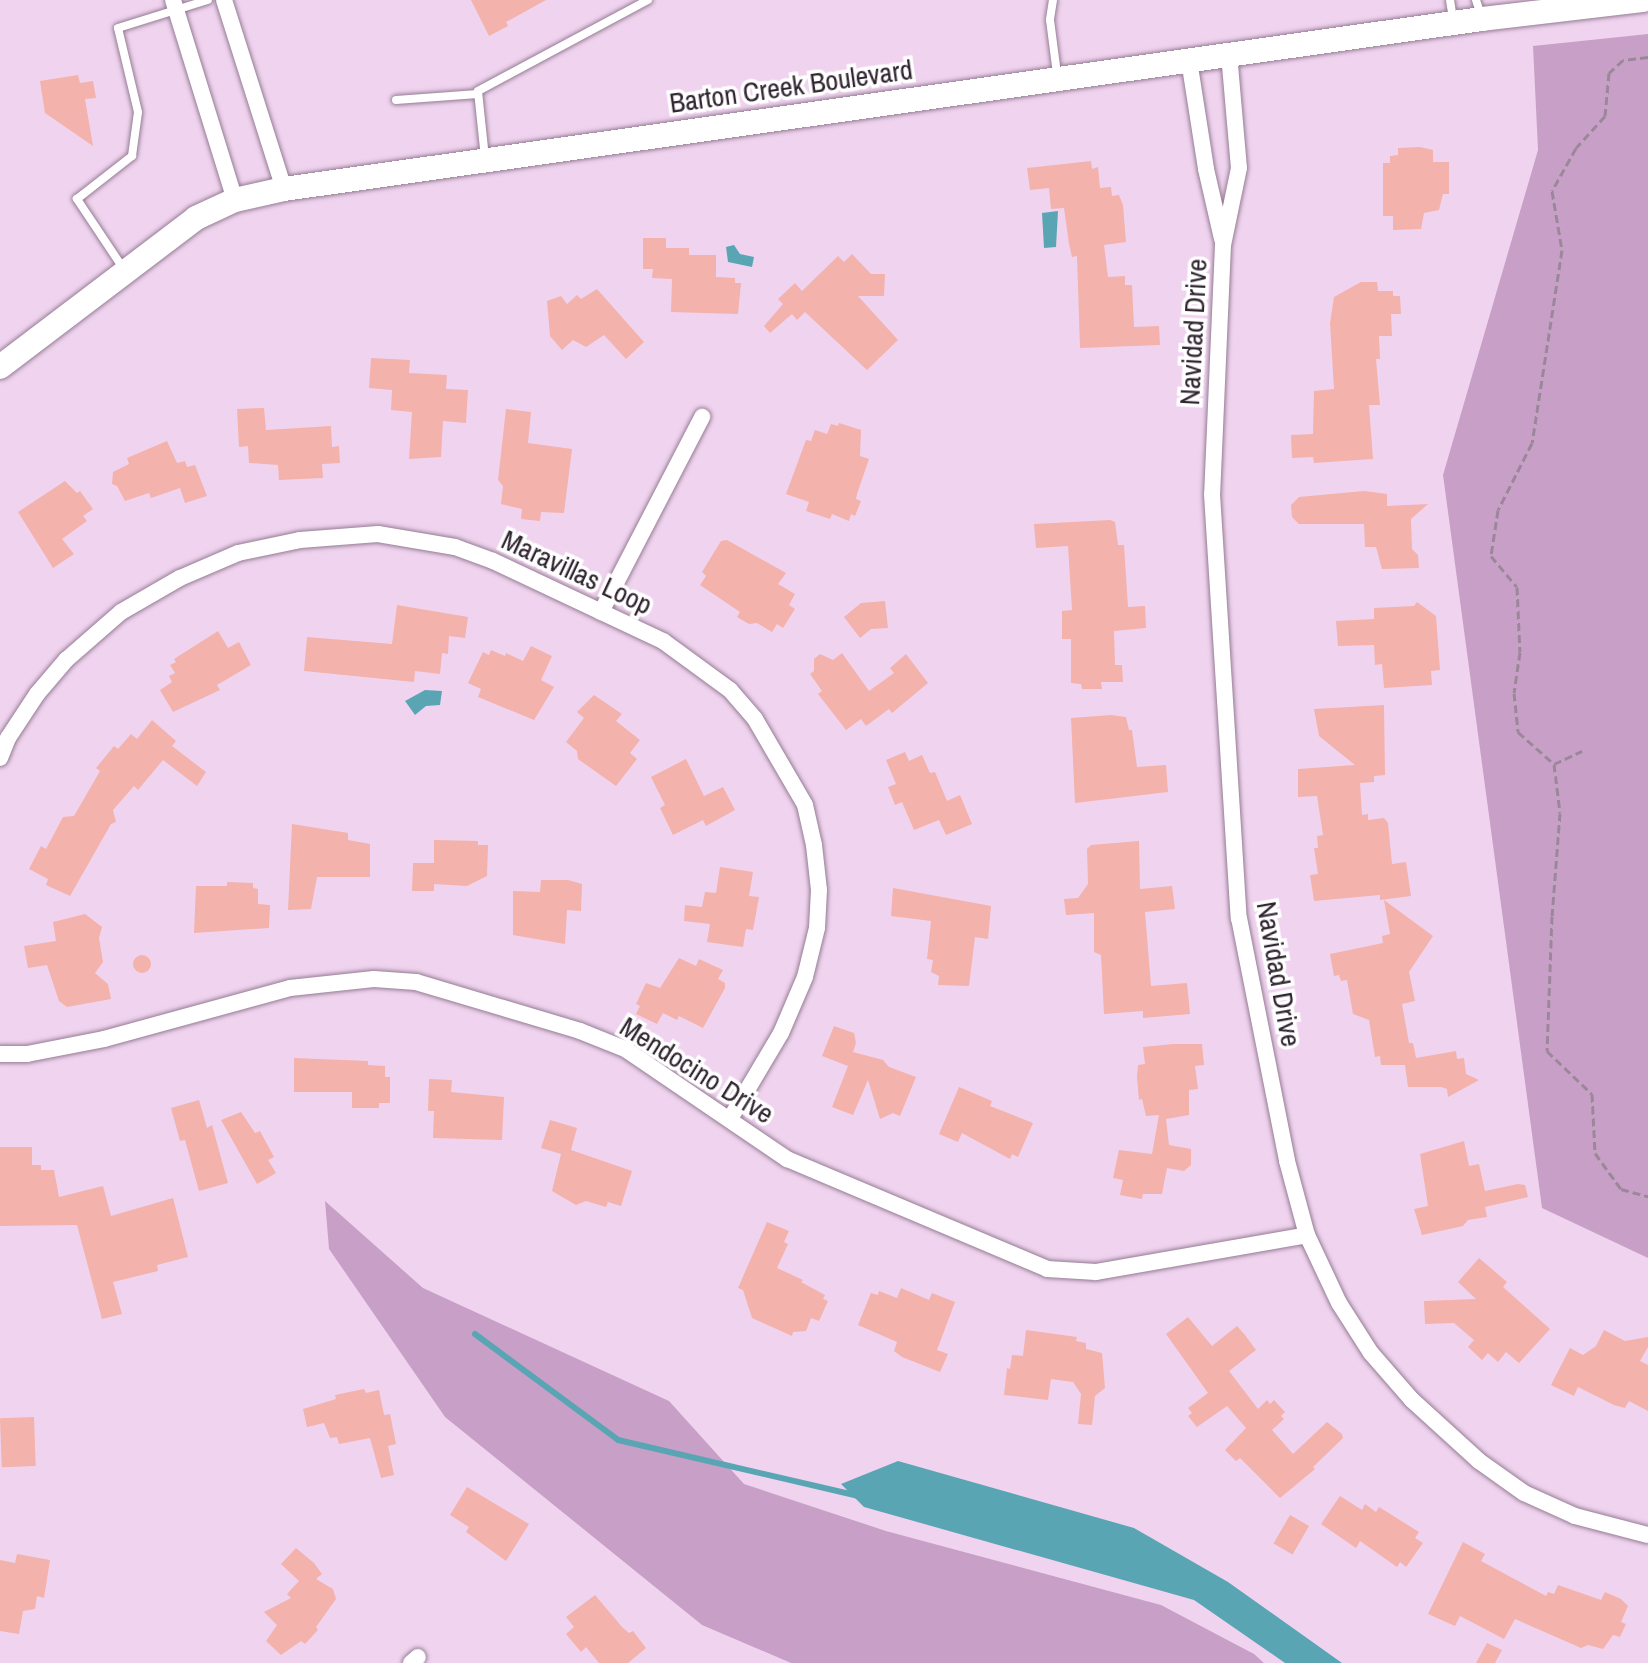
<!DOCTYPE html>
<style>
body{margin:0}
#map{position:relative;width:1648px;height:1663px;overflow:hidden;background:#f0d4ef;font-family:"Archivo Narrow",sans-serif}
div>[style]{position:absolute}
.green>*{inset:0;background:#c8a0c7}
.water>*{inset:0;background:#5aa5b3}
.stream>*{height:6px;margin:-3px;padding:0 3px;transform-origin:3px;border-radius:3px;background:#5aa5b3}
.building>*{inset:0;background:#f3b2ab;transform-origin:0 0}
.round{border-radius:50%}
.path>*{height:3px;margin-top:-1.5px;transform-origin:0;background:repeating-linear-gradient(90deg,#9b879a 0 8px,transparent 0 12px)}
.roads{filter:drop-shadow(0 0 2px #957c94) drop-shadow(0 0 2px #957c94)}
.lane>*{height:8px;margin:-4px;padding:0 4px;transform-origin:4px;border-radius:4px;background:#fff}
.street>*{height:16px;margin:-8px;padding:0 8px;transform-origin:8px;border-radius:8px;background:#fff}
.secondary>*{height:24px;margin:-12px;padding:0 12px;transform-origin:12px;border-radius:12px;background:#fff}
span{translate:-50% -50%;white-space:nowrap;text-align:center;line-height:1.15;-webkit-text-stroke:7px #fff;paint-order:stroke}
.street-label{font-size:28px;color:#30252f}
</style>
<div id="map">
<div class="green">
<i style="clip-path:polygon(1648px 34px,1648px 1258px,1542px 1208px,1443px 475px,1538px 150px,1533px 46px)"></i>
<i style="clip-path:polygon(325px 1201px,423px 1288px,669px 1401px,744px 1484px,886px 1531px,1161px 1605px,1254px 1654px,1264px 1663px,791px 1663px,702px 1625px,445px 1417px,329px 1249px)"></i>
</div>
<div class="water">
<i style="clip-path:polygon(1058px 211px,1056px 247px,1044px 248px,1042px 213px)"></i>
<i style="clip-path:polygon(734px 245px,740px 254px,754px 257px,752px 267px,728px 262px,726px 247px)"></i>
<i style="clip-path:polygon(425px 690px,442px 691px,440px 705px,426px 706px,415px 715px,405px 701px)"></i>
<i style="clip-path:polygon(898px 1461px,1134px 1528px,1228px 1582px,1342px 1663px,1285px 1663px,1194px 1600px,864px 1507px,841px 1484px)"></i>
</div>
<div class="stream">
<i style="left:475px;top:1334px;width:178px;rotate:36.5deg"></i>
<i style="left:618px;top:1440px;width:246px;rotate:13.1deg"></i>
</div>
<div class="building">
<i style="clip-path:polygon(471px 0,546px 0,506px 22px,508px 26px,489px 36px)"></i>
<i style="clip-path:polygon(78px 75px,80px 83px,93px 81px,96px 98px,85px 99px,93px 146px,45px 113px,40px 81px)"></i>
<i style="clip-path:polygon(1420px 147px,1433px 150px,1433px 162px,1449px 162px,1449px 194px,1443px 194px,1439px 210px,1424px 213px,1421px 229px,1393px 230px,1393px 216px,1383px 216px,1383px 163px,1390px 163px,1390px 156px,1398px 155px,1398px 148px)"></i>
<i style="clip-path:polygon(1091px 161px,1092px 169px,1098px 167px,1100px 188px,1111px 187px,1112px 196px,1119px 195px,1123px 205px,1126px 242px,1104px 245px,1108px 277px,1125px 276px,1125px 285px,1132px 285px,1134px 327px,1159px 326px,1160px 345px,1080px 348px,1077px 256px,1072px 257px,1069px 244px,1064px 208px,1051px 209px,1049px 188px,1030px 190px,1027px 168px)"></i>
<i style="clip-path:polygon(643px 238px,666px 238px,666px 248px,689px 248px,689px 255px,716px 255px,716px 277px,735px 278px,735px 283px,741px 283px,738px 314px,671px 312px,672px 279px,652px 278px,653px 269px,643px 269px)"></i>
<i style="clip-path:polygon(852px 254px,871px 274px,885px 274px,884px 296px,858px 296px,898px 340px,867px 370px,805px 312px,797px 320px,792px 314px,770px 333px,764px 326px,783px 304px,778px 299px,795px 283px,802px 291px,838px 256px,844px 262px)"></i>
<i style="clip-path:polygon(1361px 282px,1377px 282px,1378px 291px,1393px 291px,1393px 296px,1400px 296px,1401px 314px,1391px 314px,1392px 336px,1379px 336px,1380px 359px,1376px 359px,1380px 405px,1369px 405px,1373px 459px,1314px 463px,1313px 457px,1292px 458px,1291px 435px,1313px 434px,1314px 391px,1334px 389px,1330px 323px,1334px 297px)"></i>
<i style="clip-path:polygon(597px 289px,644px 342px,626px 359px,604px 335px,586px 347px,573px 340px,562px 350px,550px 336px,547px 301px,561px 296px,567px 304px,577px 295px,581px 299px)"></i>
<i style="clip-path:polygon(371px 358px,410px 360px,409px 373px,447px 375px,446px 389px,468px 390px,466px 423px,443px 421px,441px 457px,409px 459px,412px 412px,391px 410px,392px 390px,369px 388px)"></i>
<i style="clip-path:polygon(264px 408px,266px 430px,331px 426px,332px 447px,339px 446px,340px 463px,322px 464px,323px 478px,279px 480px,278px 465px,249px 463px,248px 446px,239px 447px,237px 409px)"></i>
<i style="clip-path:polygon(506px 409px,531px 412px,528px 443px,572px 449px,564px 513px,541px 512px,540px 521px,521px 519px,522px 509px,501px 504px,503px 486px,498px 480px)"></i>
<i style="clip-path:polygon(839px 423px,861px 430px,860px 456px,869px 459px,857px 494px,856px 499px,861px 501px,855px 516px,851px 514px,849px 521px,832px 514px,830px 519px,806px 511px,809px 502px,786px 494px,806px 440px,811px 441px,815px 430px,827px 434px,831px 424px,838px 426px)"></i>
<i style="clip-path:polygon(167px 441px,177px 463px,185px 461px,187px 467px,195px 465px,207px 496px,185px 503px,180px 488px,151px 498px,149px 493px,125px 501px,117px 486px,112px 484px,113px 472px,129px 464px,127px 458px)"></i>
<i style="clip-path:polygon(65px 481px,77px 493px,80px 491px,93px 509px,83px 516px,87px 521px,62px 539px,74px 554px,53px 568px,18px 512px)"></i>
<i style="clip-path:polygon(1364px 491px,1387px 494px,1387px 506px,1428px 504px,1411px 519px,1412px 549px,1418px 555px,1419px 568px,1382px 569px,1376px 547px,1365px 547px,1364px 524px,1299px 524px,1292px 517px,1291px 505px,1299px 497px)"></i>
<i style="clip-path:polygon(1110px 520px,1115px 522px,1118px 545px,1124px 545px,1128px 607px,1145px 606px,1146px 628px,1114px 631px,1115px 665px,1122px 665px,1123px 682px,1101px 682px,1102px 689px,1082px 689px,1081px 684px,1071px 683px,1071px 639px,1062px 639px,1062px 611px,1072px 610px,1068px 546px,1036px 548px,1034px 524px)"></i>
<i style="clip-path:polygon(727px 540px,786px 573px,778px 584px,795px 594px,789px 605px,795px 609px,783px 628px,777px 624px,772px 632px,757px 623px,749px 624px,737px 617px,740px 612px,700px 585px,706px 576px,702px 572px,721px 541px)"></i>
<i style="clip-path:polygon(885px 601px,888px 628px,871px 629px,860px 638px,844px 617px,861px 603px)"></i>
<i style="clip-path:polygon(1417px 602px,1436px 616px,1440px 670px,1431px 671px,1432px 685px,1384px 688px,1382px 664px,1375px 665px,1374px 645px,1338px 646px,1336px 621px,1374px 619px,1374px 608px,1414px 606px)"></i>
<i style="clip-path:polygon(397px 605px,468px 617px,465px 638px,449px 636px,448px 654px,442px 653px,440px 674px,415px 671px,414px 682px,304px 671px,307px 637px,392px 644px)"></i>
<i style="clip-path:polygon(218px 631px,228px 648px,239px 642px,251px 665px,217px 685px,220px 690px,173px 712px,160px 690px,172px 682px,169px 676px,175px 673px,170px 665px,176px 662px,174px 659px)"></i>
<i style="clip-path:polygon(531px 646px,552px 656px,541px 680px,554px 687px,534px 720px,478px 697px,481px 689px,468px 683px,483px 652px,489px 655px,491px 650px,505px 656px,506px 653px,523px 661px)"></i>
<i style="clip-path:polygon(842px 653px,869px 691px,894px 673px,890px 668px,906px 654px,928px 683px,892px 713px,889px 709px,866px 726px,861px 719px,846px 730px,818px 694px,822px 691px,810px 674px,814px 671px,814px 659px,820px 654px,833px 660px)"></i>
<i style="clip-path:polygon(594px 695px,622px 714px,616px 721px,640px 740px,630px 753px,637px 759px,616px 786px,578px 759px,577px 751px,566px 742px,584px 718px,577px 712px)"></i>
<i style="clip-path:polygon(1384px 705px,1385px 775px,1374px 776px,1374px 782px,1360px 783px,1362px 815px,1368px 814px,1368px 820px,1384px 818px,1388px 823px,1392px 864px,1406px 862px,1411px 896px,1380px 900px,1380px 895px,1314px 901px,1310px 875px,1318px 874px,1314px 848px,1318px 848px,1317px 836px,1323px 835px,1317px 796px,1298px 797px,1298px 769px,1355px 765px,1319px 736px,1314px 709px)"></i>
<i style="clip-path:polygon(1111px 715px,1126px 717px,1129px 730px,1132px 730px,1137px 767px,1166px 765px,1168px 792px,1075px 803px,1071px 718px)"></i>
<i style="clip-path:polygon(152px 720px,176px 741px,172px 746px,206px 772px,197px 786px,163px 760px,138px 790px,134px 786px,113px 810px,116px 822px,111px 824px,70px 896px,46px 885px,48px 879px,29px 869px,41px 846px,46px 849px,63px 817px,74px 816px,100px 771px,96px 768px,114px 746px,118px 749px,131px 734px,137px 739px)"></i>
<i style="clip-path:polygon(905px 752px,909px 761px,922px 755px,930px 773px,935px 772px,947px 801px,960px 795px,972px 824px,946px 835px,939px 820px,914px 830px,902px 802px,895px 805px,888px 787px,896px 784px,886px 760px)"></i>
<i style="clip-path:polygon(686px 759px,704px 796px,723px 787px,735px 810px,706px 826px,703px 820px,673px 835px,660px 808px,665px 805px,651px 777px)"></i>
<i style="clip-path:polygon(292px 824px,348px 833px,348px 840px,370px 844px,370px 877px,317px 877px,311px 909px,288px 910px)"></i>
<i style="clip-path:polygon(434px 840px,478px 841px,478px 845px,488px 845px,487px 876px,467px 886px,434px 884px,434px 891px,412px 891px,413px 863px,434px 863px)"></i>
<i style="clip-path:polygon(1139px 841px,1140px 889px,1172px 886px,1175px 909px,1145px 912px,1151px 986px,1187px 983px,1190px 1014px,1143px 1018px,1143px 1011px,1104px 1014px,1101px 955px,1094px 952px,1094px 913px,1066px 915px,1064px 899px,1078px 898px,1088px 884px,1087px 849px,1091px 845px)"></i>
<i style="clip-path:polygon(720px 867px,753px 872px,749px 896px,759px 897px,753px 930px,746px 929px,743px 947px,707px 942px,710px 924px,684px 921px,685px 905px,702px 907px,705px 892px,716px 893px)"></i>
<i style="clip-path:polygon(541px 880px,568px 880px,582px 884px,581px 911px,567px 910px,565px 944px,513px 935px,513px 891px,540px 892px)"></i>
<i style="clip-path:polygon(227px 882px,253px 883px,253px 888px,258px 889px,258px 904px,270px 905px,269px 928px,194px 933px,196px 886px,227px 886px)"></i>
<i style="clip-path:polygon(893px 888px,991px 906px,988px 939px,975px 937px,969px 986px,938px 985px,939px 976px,931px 972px,933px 960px,927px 959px,931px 921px,891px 916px)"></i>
<i style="clip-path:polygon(1384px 900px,1433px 936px,1409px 972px,1415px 1001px,1402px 1004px,1409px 1043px,1413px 1043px,1416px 1058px,1456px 1051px,1457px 1059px,1464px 1058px,1466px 1074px,1479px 1080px,1448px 1097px,1447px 1089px,1441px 1087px,1408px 1087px,1405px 1065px,1381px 1065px,1380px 1056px,1375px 1057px,1369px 1020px,1353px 1014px,1347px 980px,1341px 981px,1339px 975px,1334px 976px,1330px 954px,1383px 943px,1382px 936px,1390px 934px)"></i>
<i style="clip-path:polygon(85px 914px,102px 927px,99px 938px,103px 962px,95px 973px,108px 984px,111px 999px,67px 1007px,59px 1001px,47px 965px,28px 968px,24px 946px,56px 941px,53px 922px)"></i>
<i class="round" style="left:133px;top:955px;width:18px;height:18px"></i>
<i style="clip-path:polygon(679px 958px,696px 966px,699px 959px,723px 970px,718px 979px,725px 983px,725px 988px,703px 1028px,679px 1016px,677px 1020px,663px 1013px,657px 1024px,636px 1014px,640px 1006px,636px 1004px,646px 983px,660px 988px)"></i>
<i style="clip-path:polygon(834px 1026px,854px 1033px,856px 1043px,853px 1052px,883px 1060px,889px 1067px,916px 1077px,900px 1116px,893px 1113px,880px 1119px,868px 1080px,853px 1115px,832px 1107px,848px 1066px,822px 1056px)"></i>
<i style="clip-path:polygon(1173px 1044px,1202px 1044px,1204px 1065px,1195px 1066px,1198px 1089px,1189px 1090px,1189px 1115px,1166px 1119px,1169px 1145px,1191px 1149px,1191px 1165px,1184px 1171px,1167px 1168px,1162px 1194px,1143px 1194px,1142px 1199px,1120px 1195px,1123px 1180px,1113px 1178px,1119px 1150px,1152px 1154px,1159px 1115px,1146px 1116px,1142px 1099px,1139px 1100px,1137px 1077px,1138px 1065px,1145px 1064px,1143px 1047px)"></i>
<i style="clip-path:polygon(294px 1058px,368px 1061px,368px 1065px,385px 1066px,385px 1077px,390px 1077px,390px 1103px,379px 1103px,379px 1108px,352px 1108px,352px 1092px,294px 1092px)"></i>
<i style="clip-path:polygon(429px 1079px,452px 1080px,451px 1092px,504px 1097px,502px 1140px,433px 1138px,434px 1111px,428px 1111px)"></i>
<i style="clip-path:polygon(959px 1087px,992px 1101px,990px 1106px,1033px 1123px,1018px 1157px,1012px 1154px,1010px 1159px,962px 1133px,958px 1142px,939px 1134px)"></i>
<i style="clip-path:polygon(199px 1100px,207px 1128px,212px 1125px,228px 1183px,199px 1191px,185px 1140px,180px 1141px,171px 1108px)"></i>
<i style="clip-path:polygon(241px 1112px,255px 1133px,260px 1131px,274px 1157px,268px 1160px,276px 1173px,257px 1184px,221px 1120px)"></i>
<i style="clip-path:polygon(550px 1120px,577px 1128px,571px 1150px,632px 1171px,621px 1206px,608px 1202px,606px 1207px,586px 1201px,576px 1205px,552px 1191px,561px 1154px,541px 1148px)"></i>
<i style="clip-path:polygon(1464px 1141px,1469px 1166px,1479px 1164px,1485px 1191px,1518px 1184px,1525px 1185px,1528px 1197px,1485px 1207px,1487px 1217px,1468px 1220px,1463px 1226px,1422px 1235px,1414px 1209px,1428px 1206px,1420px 1154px)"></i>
<i style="clip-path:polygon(0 1147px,32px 1147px,32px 1165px,41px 1165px,41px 1170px,54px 1170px,59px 1197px,103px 1186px,111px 1216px,173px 1198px,188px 1257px,157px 1265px,158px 1271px,113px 1282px,122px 1314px,102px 1319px,77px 1225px,0 1226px)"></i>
<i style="clip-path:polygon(767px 1222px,789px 1231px,784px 1242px,788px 1244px,777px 1268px,803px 1280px,801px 1282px,825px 1295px,823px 1299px,828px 1301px,819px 1321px,811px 1318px,806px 1331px,793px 1332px,792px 1336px,752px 1318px,743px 1290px,738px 1288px)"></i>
<i style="clip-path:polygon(1479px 1258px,1507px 1282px,1503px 1287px,1550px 1329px,1519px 1363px,1506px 1352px,1498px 1362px,1488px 1353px,1482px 1360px,1468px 1347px,1474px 1340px,1454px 1323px,1425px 1324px,1424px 1301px,1476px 1299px,1458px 1282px)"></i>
<i style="clip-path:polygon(901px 1288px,929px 1300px,932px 1293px,955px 1302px,937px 1350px,948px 1354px,940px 1372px,902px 1357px,894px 1351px,897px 1342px,858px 1325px,871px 1293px,878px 1295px,879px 1291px,897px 1298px)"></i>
<i style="clip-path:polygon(1188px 1317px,1212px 1346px,1237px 1326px,1245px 1335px,1256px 1350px,1229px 1371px,1258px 1409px,1267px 1400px,1270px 1404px,1274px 1400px,1285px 1412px,1281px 1416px,1284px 1419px,1272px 1430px,1293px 1454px,1327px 1422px,1342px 1434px,1343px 1438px,1313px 1467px,1315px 1469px,1280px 1498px,1240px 1458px,1236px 1461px,1225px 1450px,1246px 1428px,1227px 1406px,1197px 1427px,1188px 1416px,1192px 1413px,1188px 1408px,1208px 1393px,1166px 1334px)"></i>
<i style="clip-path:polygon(1026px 1330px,1077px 1337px,1076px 1341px,1086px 1343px,1086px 1349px,1102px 1353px,1105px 1388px,1095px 1396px,1092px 1425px,1078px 1424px,1081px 1394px,1073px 1382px,1051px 1379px,1048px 1400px,1004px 1395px,1007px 1368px,1010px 1369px,1012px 1355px,1023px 1356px)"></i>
<i style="clip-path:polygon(1604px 1330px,1625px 1341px,1648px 1337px,1648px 1347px,1640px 1361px,1648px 1365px,1648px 1411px,1629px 1401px,1625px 1408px,1614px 1405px,1578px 1387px,1574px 1396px,1551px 1385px,1570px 1348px,1583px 1355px,1596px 1346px)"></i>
<i style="clip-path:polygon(364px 1389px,366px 1393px,379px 1390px,384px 1415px,390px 1414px,396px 1444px,388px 1446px,394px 1475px,381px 1478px,370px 1438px,339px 1444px,337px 1437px,330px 1438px,324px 1423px,307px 1427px,303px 1409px,336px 1399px,335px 1395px)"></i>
<i style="left:34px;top:1417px;width:49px;height:34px;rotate:88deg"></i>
<i style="clip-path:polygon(467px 1487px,529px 1524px,506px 1561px,466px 1532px,469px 1527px,450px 1515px)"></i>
<i style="clip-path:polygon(1340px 1496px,1362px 1510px,1365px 1504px,1376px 1512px,1379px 1507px,1419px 1532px,1415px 1538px,1423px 1543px,1406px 1567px,1400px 1562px,1397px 1567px,1360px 1541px,1356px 1548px,1321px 1524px)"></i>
<i style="left:1290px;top:1515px;width:22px;height:33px;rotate:30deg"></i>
<i style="clip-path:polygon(1463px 1542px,1485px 1554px,1481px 1561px,1546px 1596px,1548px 1592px,1554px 1594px,1558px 1585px,1601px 1600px,1605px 1592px,1621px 1599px,1628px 1606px,1621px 1622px,1626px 1624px,1620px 1637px,1613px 1635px,1603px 1649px,1588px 1645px,1581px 1648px,1515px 1619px,1504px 1639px,1460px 1616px,1455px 1626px,1428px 1614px)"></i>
<i style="clip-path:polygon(296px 1548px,314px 1563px,322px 1574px,316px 1579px,333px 1589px,336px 1599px,316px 1627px,318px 1630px,305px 1644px,301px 1641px,281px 1655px,266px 1641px,277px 1625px,264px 1612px,291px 1598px,287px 1594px,299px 1581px,281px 1564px)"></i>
<i style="clip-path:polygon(17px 1554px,50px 1560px,44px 1598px,37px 1596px,35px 1609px,23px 1611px,19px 1634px,0 1631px,0 1560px,15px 1563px)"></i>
<i style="clip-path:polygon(595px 1595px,622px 1627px,629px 1633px,633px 1631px,646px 1648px,628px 1663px,599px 1663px,586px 1647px,581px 1652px,566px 1634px,574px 1627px,566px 1617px)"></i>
<i style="clip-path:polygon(1487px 1643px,1502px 1650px,1495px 1663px,1476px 1663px)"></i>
</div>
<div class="path">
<i style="left:1648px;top:57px;width:25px;rotate:173deg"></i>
<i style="left:1623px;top:60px;width:19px;rotate:137deg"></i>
<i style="left:1609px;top:73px;width:43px;rotate:95.3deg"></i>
<i style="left:1605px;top:116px;width:43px;rotate:132.2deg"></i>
<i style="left:1576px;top:148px;width:49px;rotate:119.2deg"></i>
<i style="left:1552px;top:191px;width:60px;rotate:80.4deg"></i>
<i style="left:1562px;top:250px;width:195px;rotate:98.8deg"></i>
<i style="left:1532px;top:443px;width:75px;rotate:116.9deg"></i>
<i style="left:1498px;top:510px;width:47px;rotate:98.7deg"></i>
<i style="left:1491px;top:556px;width:40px;rotate:50deg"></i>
<i style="left:1517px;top:587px;width:65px;rotate:87.4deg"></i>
<i style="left:1520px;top:652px;width:41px;rotate:98.3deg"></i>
<i style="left:1514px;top:693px;width:39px;rotate:84deg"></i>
<i style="left:1518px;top:732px;width:48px;rotate:41.6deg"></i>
<i style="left:1554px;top:764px;width:49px;rotate:83deg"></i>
<i style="left:1560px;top:813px;width:103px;rotate:94.4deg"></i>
<i style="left:1552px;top:916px;width:135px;rotate:92.1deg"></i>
<i style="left:1547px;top:1051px;width:62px;rotate:43.7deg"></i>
<i style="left:1592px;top:1094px;width:59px;rotate:87.1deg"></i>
<i style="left:1595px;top:1153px;width:44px;rotate:54.2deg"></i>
<i style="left:1621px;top:1189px;width:28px;rotate:15deg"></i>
<i style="left:1554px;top:764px;width:31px;rotate:-25deg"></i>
</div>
<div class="roads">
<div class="lane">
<i style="left:1053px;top:0;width:20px;rotate:99deg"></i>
<i style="left:1050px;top:20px;width:54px;rotate:82.6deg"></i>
<i style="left:1450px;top:0;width:19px;rotate:81deg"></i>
<i style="left:1476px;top:0;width:19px;rotate:72deg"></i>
<i style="left:396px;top:100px;width:82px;rotate:-4.2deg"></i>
<i style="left:485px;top:158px;width:67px;rotate:-96deg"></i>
<i style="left:478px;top:91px;width:193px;rotate:-28.2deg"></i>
<i style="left:125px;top:271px;width:87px;rotate:-123.7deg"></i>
<i style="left:77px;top:199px;width:70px;rotate:-38deg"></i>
<i style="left:132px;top:156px;width:44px;rotate:-82.2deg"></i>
<i style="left:138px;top:112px;width:86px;rotate:-103.4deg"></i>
<i style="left:118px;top:28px;width:94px;rotate:-17.3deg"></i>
</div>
<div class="street">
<i style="left:173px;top:0;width:209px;rotate:72.8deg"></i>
<i style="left:224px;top:0;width:198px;rotate:72.4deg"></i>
<i style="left:1229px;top:54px;width:114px;rotate:85deg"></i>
<i style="left:1239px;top:168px;width:79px;rotate:101.7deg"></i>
<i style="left:1223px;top:245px;width:249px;rotate:92.5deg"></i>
<i style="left:1212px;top:494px;width:425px;rotate:86.4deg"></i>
<i style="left:1239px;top:918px;width:248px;rotate:78.8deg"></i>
<i style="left:1287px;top:1161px;width:77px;rotate:74.9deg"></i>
<i style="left:1307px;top:1235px;width:75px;rotate:64.8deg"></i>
<i style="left:1339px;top:1303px;width:59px;rotate:57.4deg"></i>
<i style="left:1371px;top:1353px;width:62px;rotate:48.9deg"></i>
<i style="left:1412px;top:1400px;width:91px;rotate:42.3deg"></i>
<i style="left:1479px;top:1461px;width:55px;rotate:35.4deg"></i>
<i style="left:1524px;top:1493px;width:56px;rotate:24.3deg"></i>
<i style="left:1575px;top:1516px;width:75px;rotate:14.6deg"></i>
<i style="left:1189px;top:60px;width:110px;rotate:81.1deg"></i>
<i style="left:1206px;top:169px;width:72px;rotate:77.1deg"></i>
<i style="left:601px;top:612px;width:220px;rotate:-62.6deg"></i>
<i style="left:0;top:758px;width:22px;rotate:-68deg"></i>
<i style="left:8px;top:738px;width:53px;rotate:-56.6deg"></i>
<i style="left:37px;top:694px;width:45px;rotate:-49.5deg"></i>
<i style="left:66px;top:660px;width:73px;rotate:-41.1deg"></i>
<i style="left:121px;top:612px;width:68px;rotate:-30deg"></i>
<i style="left:180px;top:578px;width:63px;rotate:-23.3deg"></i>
<i style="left:238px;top:553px;width:63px;rotate:-11.8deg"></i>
<i style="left:300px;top:540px;width:78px;rotate:-4.4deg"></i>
<i style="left:378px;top:534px;width:78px;rotate:9.6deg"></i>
<i style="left:455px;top:547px;width:40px;rotate:20.2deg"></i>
<i style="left:493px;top:561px;width:188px;rotate:25.2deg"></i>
<i style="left:663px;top:641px;width:83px;rotate:36.2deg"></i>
<i style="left:730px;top:690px;width:38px;rotate:49deg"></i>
<i style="left:755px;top:719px;width:99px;rotate:59.8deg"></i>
<i style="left:805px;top:805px;width:41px;rotate:77.3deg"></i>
<i style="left:814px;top:845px;width:45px;rotate:83.7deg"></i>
<i style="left:819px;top:890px;width:38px;rotate:93deg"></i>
<i style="left:817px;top:928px;width:50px;rotate:103.8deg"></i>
<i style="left:805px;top:977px;width:61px;rotate:113.2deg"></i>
<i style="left:781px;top:1033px;width:100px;rotate:120.7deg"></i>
<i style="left:0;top:1054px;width:27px"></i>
<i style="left:27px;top:1054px;width:78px;rotate:-11deg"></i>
<i style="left:104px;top:1039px;width:193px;rotate:-15.3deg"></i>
<i style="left:290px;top:988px;width:84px;rotate:-6.1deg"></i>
<i style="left:374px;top:979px;width:42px;rotate:4.1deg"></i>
<i style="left:416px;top:982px;width:171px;rotate:16.6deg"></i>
<i style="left:580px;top:1031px;width:48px;rotate:21.8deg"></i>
<i style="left:625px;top:1049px;width:196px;rotate:34.2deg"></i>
<i style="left:787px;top:1159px;width:282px;rotate:22.9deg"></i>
<i style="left:1047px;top:1269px;width:49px;rotate:3.5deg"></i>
<i style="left:1096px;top:1272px;width:214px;rotate:-9.9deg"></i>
<i style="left:411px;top:1663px;width:9px;rotate:-41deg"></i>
</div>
<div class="secondary">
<i style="left:0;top:367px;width:246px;rotate:-37.2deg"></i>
<i style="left:196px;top:218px;width:43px;rotate:-24.8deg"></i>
<i style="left:235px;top:200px;width:50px;rotate:-12.7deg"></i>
<i style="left:284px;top:189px;width:1210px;rotate:-8.08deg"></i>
<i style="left:1482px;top:19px;width:162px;rotate:-6.7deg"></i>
</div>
</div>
<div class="street-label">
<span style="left:791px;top:86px;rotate:-8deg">Barton Creek Boulevard</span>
<span style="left:1193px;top:332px;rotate:-87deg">Navidad Drive</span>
<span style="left:577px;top:572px;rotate:25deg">Maravillas Loop</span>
<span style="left:1279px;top:974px;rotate:80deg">Navidad Drive</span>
<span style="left:697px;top:1070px;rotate:32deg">Mendocino Drive</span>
</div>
</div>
